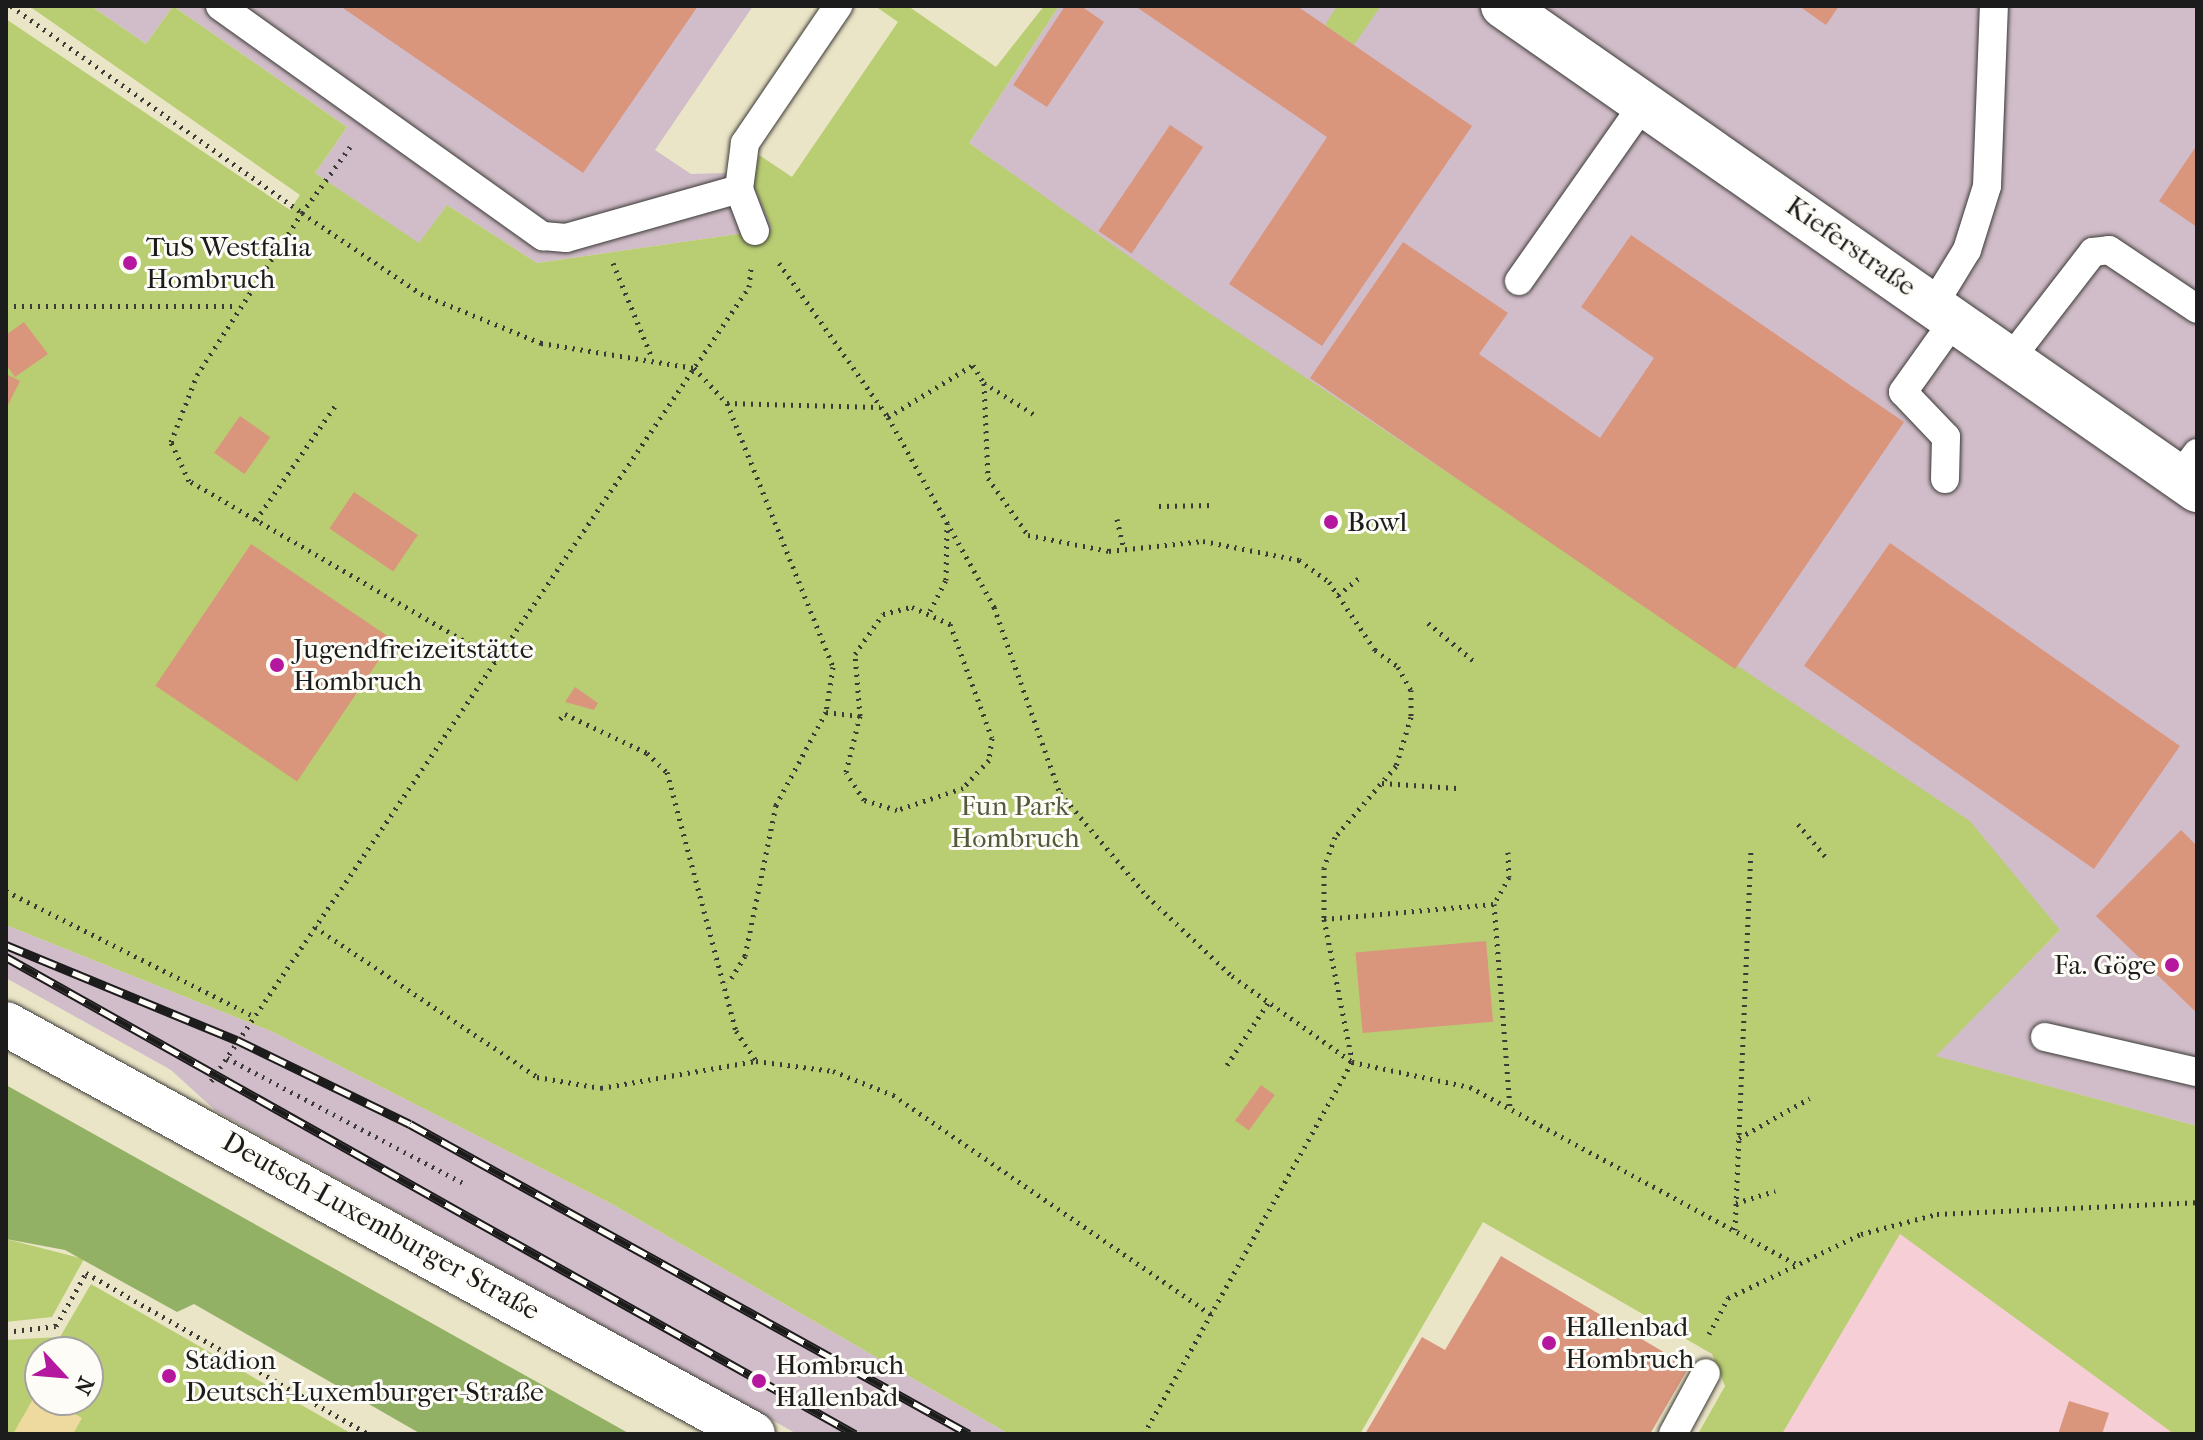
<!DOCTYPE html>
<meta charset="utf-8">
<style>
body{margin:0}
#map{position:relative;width:2203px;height:1440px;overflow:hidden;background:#ebe5c7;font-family:"IM FELL French Canon",serif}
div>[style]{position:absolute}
.built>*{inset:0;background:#f6cfd6}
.industrial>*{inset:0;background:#d1bdc9}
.green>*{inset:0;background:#b9ce72}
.forest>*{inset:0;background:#92b164}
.sand>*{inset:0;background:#eeda9e}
.building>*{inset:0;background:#da957d;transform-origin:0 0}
.path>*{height:5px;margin-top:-2.5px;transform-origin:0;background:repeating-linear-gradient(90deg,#3b3a36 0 2px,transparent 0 8px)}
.roads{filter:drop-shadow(0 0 2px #3b3a36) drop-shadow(0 0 2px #3b3a36)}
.service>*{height:28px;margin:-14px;padding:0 14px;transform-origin:14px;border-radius:14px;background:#fff}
.minor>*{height:44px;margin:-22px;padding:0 22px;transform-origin:22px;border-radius:22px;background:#fff}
.rail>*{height:9px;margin-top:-4.5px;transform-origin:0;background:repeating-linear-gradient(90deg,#fdfcf7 0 18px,#1c1c1c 0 36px);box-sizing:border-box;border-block:2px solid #1c1c1c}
.dots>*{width:22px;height:22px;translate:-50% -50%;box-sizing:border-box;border:4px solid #fdfcf7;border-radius:50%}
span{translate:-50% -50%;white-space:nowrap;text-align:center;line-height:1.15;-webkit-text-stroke:6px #fdfcf7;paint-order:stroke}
.street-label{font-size:28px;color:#1c1c1c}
.poi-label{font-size:28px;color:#1c1c1c}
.left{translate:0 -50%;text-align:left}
.right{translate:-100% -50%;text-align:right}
.park-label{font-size:28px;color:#535a3a}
.frame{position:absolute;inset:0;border:8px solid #1c1c1c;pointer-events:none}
.north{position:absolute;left:24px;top:1336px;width:80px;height:80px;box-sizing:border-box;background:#fdfcf7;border:2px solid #a3a29f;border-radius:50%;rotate:116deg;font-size:22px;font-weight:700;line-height:32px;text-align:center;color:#1c1c1c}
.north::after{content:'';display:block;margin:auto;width:28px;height:36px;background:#b5179e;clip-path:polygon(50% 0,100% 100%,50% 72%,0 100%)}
</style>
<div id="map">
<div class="built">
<i style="clip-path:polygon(1900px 1233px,2121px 1392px,2174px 1434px,1782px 1434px)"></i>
</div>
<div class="industrial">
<i style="clip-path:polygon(91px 6px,173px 6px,146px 44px)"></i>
<i style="clip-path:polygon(173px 6px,753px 6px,655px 150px,691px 174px,753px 172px,772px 229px,537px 263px,447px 205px,419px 244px,315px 173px,347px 127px)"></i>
<i style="clip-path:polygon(1059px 6px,2197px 6px,2197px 1126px,1935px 1056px,2060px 930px,969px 143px)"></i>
<i style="clip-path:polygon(6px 925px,273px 1032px,612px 1204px,1009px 1434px,797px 1434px,216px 1111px,171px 1070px,6px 978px)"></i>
</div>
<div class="green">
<i style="clip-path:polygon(29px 6px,91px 6px,146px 44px,173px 6px,347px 127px,315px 173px,419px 243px,447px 205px,537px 263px,772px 229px,754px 185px,759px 155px,792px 177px,898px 22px,875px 6px,908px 6px,996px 67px,1044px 6px,1059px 6px,969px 143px,1206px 311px,1970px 821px,2060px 930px,1936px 1056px,2197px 1126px,2197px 1434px,2174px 1434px,1900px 1234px,1782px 1434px,1698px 1434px,1725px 1386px,1712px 1354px,1483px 1222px,1360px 1434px,1009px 1434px,612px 1204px,273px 1032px,6px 925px,6px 19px,290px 210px,300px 195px)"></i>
<i style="clip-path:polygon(1337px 6px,1381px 6px,1354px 45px,1325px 25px)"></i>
<i style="clip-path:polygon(6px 1239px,84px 1259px,52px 1317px,6px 1322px)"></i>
<i style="clip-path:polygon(evenodd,91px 1284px,352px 1434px,6px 1434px,6px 1340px,60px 1337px,91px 1284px,40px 1352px,88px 1352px,88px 1400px,40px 1400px,40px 1352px)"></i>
</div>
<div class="forest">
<i style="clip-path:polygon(6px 1085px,630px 1434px,421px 1434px,194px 1304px,177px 1312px,65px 1250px,6px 1239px)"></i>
</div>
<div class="sand">
<i style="clip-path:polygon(37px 1392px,82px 1418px,73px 1434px,13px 1434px)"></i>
</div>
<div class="building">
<i style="clip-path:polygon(340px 6px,698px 6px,583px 173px)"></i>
<i style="clip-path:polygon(1065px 6px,1081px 6px,1104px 22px,1047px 107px,1013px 85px)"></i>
<i style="clip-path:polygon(1135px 6px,1297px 6px,1472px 126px,1322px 346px,1229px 284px,1327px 137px)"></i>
<i style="clip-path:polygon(1799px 6px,1839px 6px,1826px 25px)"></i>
<i style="left:1170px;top:125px;width:40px;height:128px;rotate:34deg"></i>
<i style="clip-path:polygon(2197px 145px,2197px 227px,2159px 201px)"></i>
<i style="clip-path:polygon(1631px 235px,1904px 422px,1735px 669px,1310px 378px,1403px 242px,1508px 313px,1479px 354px,1600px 438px,1654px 358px,1581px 307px)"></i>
<i style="clip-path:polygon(24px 322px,48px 354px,15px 377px,6px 365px,6px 335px)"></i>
<i style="clip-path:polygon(6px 374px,20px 381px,6px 409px)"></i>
<i style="left:240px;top:416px;width:37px;height:45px;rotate:35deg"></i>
<i style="left:354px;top:492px;width:77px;height:44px;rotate:34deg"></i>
<i style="left:1890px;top:543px;width:354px;height:150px;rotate:35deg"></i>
<i style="left:251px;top:544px;width:171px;height:171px;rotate:34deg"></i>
<i style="clip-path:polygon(575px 687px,598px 703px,594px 710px,565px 702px)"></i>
<i style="clip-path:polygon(2181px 830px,2197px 846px,2197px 1013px,2096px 916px)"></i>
<i style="left:1486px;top:941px;width:81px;height:131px;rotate:85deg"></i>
<i style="left:1261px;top:1085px;width:17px;height:44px;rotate:36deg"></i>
<i style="clip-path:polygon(1501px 1256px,1689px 1367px,1650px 1434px,1365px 1434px,1422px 1337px,1445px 1350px)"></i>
<i style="clip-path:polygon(2069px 1401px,2109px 1413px,2102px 1434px,2058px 1434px)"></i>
</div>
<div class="path">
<i style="left:11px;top:6px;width:357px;rotate:35.4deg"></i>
<i style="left:302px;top:213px;width:82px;rotate:-54deg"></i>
<i style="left:613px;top:263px;width:100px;rotate:67.6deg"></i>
<i style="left:779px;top:263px;width:189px;rotate:54.7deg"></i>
<i style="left:888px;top:417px;width:218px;rotate:60.8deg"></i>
<i style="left:994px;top:607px;width:197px;rotate:70.5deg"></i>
<i style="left:1060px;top:793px;width:135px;rotate:49.8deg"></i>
<i style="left:1147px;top:896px;width:117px;rotate:43.3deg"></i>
<i style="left:1232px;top:976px;width:148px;rotate:35.6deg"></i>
<i style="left:6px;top:306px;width:232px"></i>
<i style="left:984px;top:383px;width:60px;rotate:32.1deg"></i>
<i style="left:727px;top:403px;width:153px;rotate:1.5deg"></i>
<i style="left:888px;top:417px;width:100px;rotate:-31.5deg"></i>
<i style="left:973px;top:365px;width:21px;rotate:59deg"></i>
<i style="left:984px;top:383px;width:95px;rotate:87.6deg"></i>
<i style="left:988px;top:478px;width:70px;rotate:54.9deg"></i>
<i style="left:1028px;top:535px;width:83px;rotate:11.2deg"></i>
<i style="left:1109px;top:551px;width:95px;rotate:-6.1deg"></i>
<i style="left:1203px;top:541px;width:98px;rotate:11.2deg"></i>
<i style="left:1299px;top:560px;width:37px;rotate:36deg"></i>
<i style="left:1329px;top:582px;width:82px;rotate:55.9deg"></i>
<i style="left:1375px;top:650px;width:29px;rotate:36deg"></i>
<i style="left:1398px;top:667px;width:26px;rotate:61deg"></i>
<i style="left:1411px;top:690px;width:27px;rotate:90deg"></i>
<i style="left:1411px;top:717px;width:51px;rotate:107deg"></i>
<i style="left:1396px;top:766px;width:94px;rotate:130.7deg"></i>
<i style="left:1335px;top:837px;width:33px;rotate:110deg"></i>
<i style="left:1324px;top:868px;width:51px;rotate:90deg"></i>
<i style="left:1324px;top:919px;width:145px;rotate:78.8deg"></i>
<i style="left:1159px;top:506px;width:55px;rotate:-1deg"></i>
<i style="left:1117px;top:519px;width:31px;rotate:77deg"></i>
<i style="left:256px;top:520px;width:142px;rotate:-55.3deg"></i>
<i style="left:1338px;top:595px;width:28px;rotate:-39deg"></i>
<i style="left:912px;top:607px;width:42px;rotate:24.1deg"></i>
<i style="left:950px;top:624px;width:121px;rotate:69.8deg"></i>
<i style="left:992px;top:738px;width:22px;rotate:98deg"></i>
<i style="left:989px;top:760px;width:38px;rotate:133deg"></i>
<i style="left:963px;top:788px;width:70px;rotate:161.6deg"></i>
<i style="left:897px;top:810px;width:34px;rotate:-163deg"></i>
<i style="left:864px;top:800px;width:33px;rotate:-123deg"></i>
<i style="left:846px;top:772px;width:58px;rotate:-76deg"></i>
<i style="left:860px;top:716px;width:62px;rotate:-94.6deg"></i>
<i style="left:855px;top:654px;width:49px;rotate:-55deg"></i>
<i style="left:883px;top:614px;width:30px;rotate:-14deg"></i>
<i style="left:930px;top:611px;width:35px;rotate:-63deg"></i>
<i style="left:946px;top:580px;width:57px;rotate:-89deg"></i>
<i style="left:1428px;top:623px;width:60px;rotate:39.6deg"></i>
<i style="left:497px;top:660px;width:356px;rotate:-149.8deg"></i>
<i style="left:189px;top:481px;width:43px;rotate:-114.8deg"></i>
<i style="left:171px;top:442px;width:72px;rotate:-68.8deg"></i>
<i style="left:197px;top:375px;width:193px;rotate:-57.1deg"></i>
<i style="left:302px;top:213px;width:144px;rotate:34.2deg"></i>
<i style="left:421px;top:294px;width:130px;rotate:22.2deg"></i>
<i style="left:541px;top:343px;width:155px;rotate:9.3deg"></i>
<i style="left:694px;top:368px;width:48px;rotate:46.7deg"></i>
<i style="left:727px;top:403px;width:284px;rotate:68.1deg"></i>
<i style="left:833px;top:667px;width:46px;rotate:98.8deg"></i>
<i style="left:826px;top:712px;width:106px;rotate:118.3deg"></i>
<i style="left:776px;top:805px;width:154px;rotate:101.6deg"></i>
<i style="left:745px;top:956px;width:32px;rotate:122deg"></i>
<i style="left:826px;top:712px;width:34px;rotate:7deg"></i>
<i style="left:560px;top:719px;width:7px;rotate:-45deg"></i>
<i style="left:565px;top:714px;width:91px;rotate:25.4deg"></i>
<i style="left:647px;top:753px;width:28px;rotate:44deg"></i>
<i style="left:667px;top:772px;width:268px;rotate:75.1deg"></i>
<i style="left:736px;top:1031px;width:36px;rotate:56deg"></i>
<i style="left:1382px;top:783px;width:75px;rotate:3.8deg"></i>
<i style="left:1798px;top:824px;width:42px;rotate:49.8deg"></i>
<i style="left:1508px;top:852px;width:25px;rotate:88deg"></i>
<i style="left:1509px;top:877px;width:31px;rotate:119deg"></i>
<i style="left:1494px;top:904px;width:204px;rotate:85.5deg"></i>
<i style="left:6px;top:891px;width:277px;rotate:26.8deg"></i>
<i style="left:1324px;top:919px;width:171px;rotate:-5deg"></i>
<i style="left:315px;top:927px;width:268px;rotate:34deg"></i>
<i style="left:537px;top:1077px;width:65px;rotate:9.8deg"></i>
<i style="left:601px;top:1088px;width:157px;rotate:-9.9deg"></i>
<i style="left:756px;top:1061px;width:78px;rotate:7.4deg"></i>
<i style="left:833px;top:1071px;width:65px;rotate:21.8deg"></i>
<i style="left:893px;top:1095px;width:388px;rotate:34.6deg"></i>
<i style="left:227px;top:1058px;width:269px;rotate:27.9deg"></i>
<i style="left:1227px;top:1065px;width:78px;rotate:-56.5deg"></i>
<i style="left:211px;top:1081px;width:959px;rotate:-55.88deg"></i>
<i style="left:749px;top:287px;width:18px;rotate:-84deg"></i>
<i style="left:1739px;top:1138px;width:81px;rotate:-29.4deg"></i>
<i style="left:1736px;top:1203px;width:41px;rotate:-17.1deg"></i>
<i style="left:1735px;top:1230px;width:382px;rotate:-87.6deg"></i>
<i style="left:6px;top:1332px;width:50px;rotate:-6.8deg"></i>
<i style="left:56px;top:1326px;width:61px;rotate:-60.5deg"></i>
<i style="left:86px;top:1273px;width:325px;rotate:29.7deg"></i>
<i style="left:1709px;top:1334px;width:41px;rotate:-62.2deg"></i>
<i style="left:1728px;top:1298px;width:148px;rotate:-25.7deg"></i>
<i style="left:1861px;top:1234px;width:79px;rotate:-14.7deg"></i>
<i style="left:1937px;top:1214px;width:260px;rotate:-2.6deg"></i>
<i style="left:1144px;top:1434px;width:426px;rotate:-60.8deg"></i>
<i style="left:1352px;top:1062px;width:121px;rotate:12deg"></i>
<i style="left:1470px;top:1087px;width:371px;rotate:28.5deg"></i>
</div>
<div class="roads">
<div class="service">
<i style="left:220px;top:6px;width:397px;rotate:35.5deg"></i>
<i style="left:543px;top:236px;width:23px;rotate:5deg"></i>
<i style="left:566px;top:238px;width:180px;rotate:-15.8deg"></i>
<i style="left:755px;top:231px;width:45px;rotate:-110.9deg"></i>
<i style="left:739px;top:189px;width:46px;rotate:-82.6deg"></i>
<i style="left:745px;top:143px;width:166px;rotate:-55.8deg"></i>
<i style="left:1519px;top:281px;width:218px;rotate:-54.9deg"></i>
<i style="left:1934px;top:304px;width:63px;rotate:-58.6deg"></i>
<i style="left:1967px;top:250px;width:67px;rotate:-72.6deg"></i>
<i style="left:1987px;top:186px;width:180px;rotate:-87.8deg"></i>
<i style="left:2011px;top:358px;width:134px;rotate:-52.3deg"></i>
<i style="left:2093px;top:252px;width:16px;rotate:-7deg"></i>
<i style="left:2109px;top:250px;width:106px;rotate:33.8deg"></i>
<i style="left:2179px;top:477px;width:30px;rotate:-53deg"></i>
<i style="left:1945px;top:479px;width:42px;rotate:-88.6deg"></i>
<i style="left:1946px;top:437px;width:62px;rotate:-133.7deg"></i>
<i style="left:1903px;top:392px;width:90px;rotate:-54.5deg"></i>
<i style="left:2045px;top:1037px;width:156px;rotate:13deg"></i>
<i style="left:1673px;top:1434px;width:69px;rotate:-61.6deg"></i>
</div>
<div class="minor">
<i style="left:1503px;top:6px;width:846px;rotate:34.89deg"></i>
<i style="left:6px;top:1024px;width:852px;rotate:28.76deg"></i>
</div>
</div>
<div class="rail">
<i style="left:6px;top:945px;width:250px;rotate:22.4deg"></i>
<i style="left:237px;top:1040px;width:192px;rotate:25.9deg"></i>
<i style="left:410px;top:1124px;width:639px;rotate:29.01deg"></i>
<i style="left:6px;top:957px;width:974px;rotate:29.33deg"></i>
</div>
<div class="dots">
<i style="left:130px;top:263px;background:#b5179e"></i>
<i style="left:1331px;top:522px;background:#b5179e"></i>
<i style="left:277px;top:665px;background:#b5179e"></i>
<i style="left:2172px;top:965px;background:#b5179e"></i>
<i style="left:1549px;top:1343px;background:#b5179e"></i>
<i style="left:169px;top:1376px;background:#b5179e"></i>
<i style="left:759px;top:1381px;background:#b5179e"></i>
</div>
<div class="street-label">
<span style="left:1851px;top:246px;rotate:35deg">Kieferstraße</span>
<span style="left:381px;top:1226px;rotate:29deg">Deutsch-Luxemburger Straße</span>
</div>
<div class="poi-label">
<span class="left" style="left:146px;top:263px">TuS Westfalia<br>Hombruch</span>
<span class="left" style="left:1347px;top:522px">Bowl</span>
<span class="left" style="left:293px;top:665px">Jugendfreizeitstätte<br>Hombruch</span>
<span class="right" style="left:2156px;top:965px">Fa. Göge</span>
<span class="left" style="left:1565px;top:1343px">Hallenbad<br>Hombruch</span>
<span class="left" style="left:185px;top:1376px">Stadion<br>Deutsch-Luxemburger-Straße</span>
<span class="left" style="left:775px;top:1381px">Hombruch<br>Hallenbad</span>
</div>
<div class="park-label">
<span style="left:1015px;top:822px">Fun Park<br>Hombruch</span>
</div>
<div class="frame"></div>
<div class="north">N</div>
</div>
